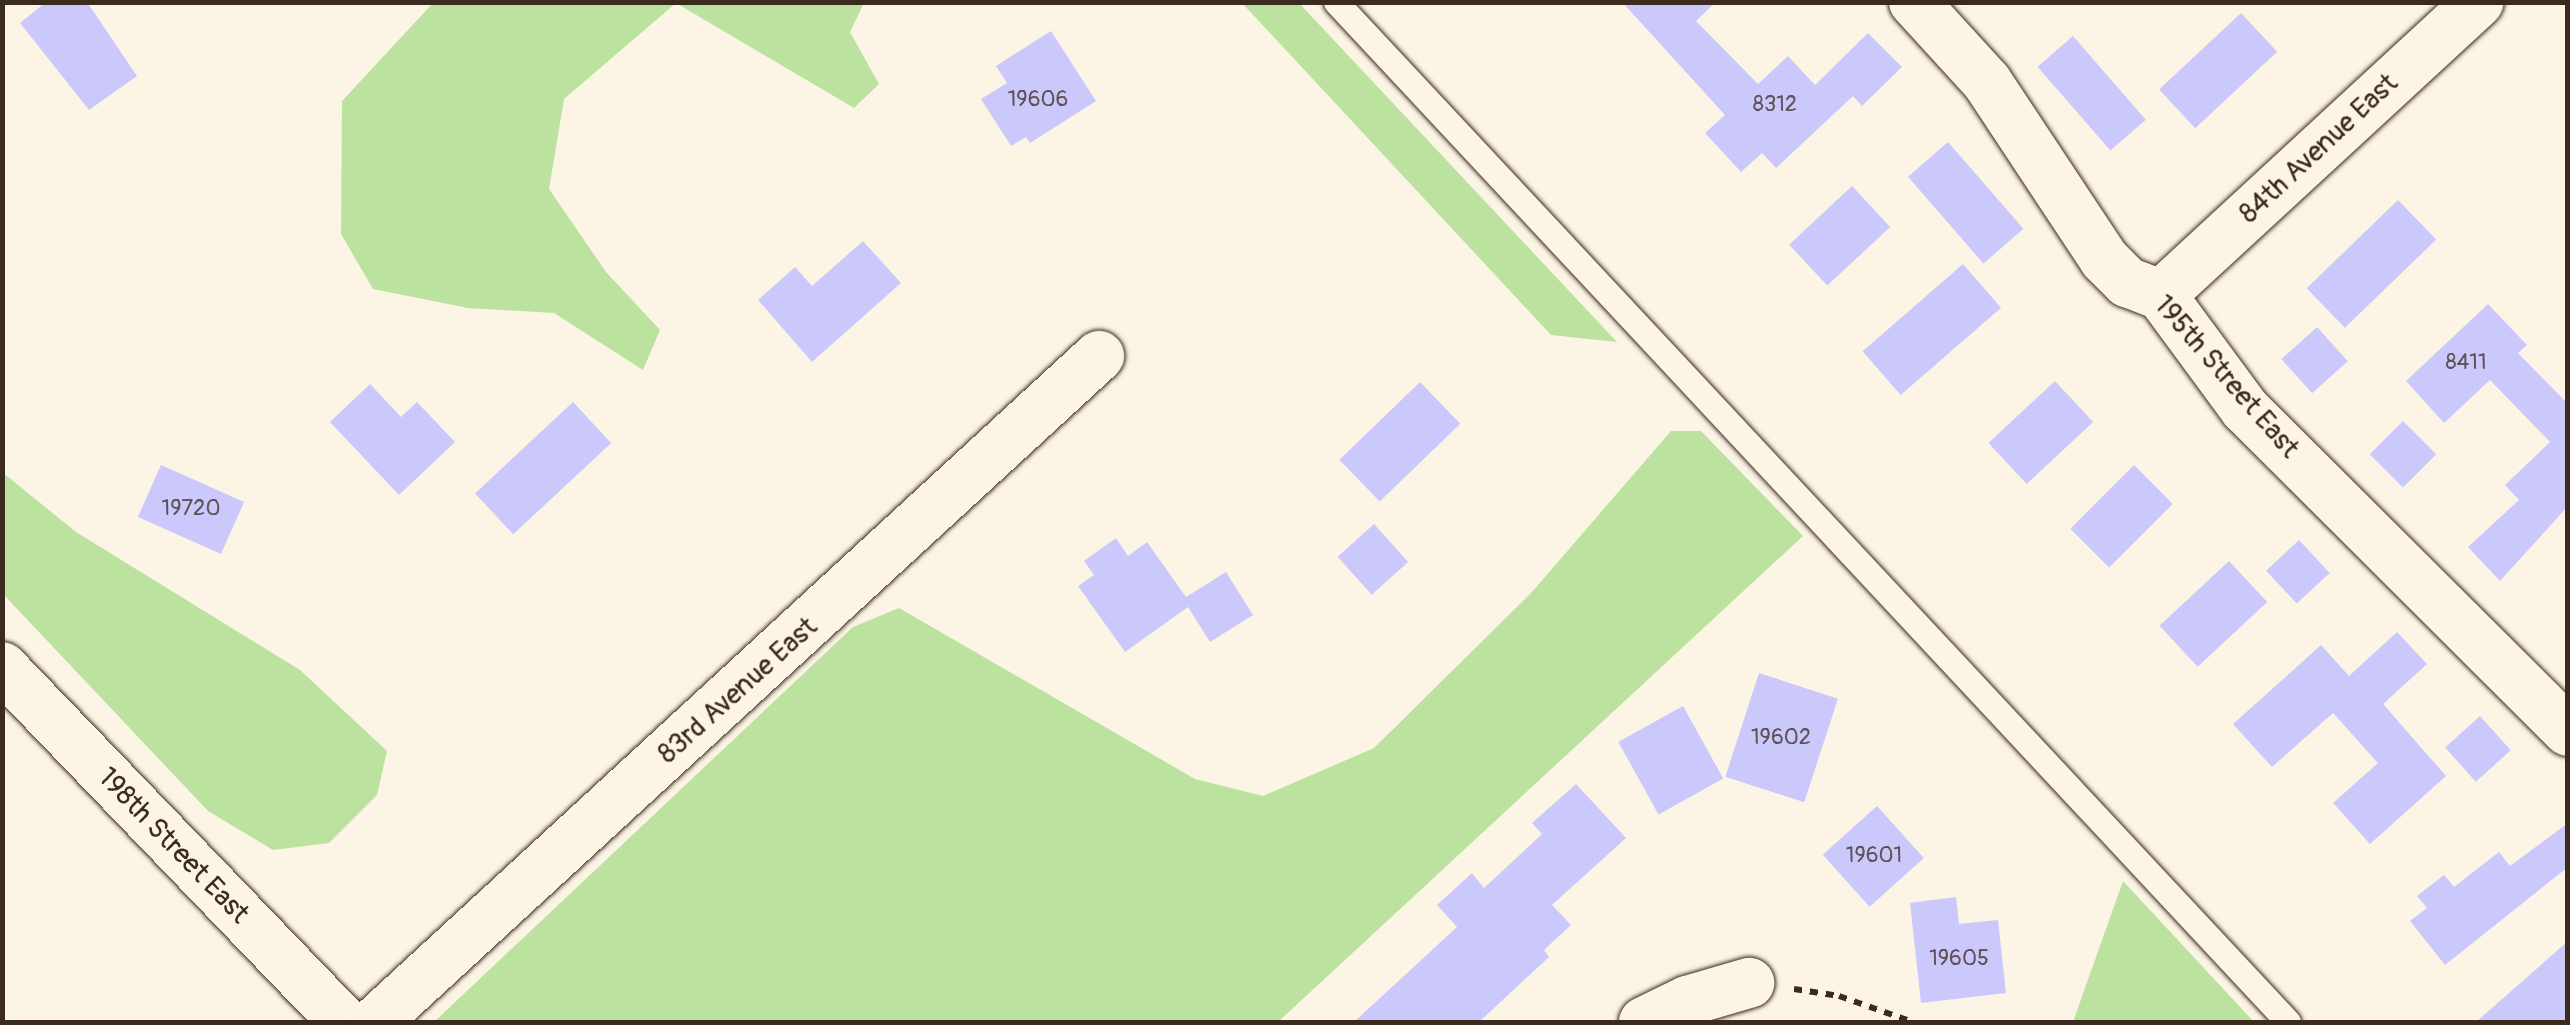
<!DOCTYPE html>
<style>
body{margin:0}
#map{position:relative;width:2570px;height:1025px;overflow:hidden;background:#fcf5e5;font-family:Pangolin,sans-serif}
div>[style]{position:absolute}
.green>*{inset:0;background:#bbe39f}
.building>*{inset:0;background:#cbc9fc;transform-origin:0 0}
.path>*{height:6px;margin-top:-3px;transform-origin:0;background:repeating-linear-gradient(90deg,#3b2a1e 0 8px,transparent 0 16px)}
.roads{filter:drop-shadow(0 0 2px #3b2a1e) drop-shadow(0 0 2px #3b2a1e)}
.lane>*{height:25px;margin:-12.5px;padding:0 12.5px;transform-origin:12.5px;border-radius:12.5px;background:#fcf5e5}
.street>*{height:50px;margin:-25px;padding:0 25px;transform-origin:25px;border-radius:25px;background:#fcf5e5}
span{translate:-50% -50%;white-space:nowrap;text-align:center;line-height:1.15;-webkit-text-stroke:9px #fcf5e5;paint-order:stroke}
.number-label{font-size:22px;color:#5f5256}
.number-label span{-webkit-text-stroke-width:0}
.street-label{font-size:28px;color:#3b2a1e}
.frame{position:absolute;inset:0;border:5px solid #3b2a1e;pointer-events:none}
</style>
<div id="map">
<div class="green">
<i style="clip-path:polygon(433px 3px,864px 3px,850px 32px,879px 84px,854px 108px,676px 3px,564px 99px,549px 189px,606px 272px,660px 330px,643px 370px,554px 313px,468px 308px,373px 289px,341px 234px,342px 101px)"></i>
<i style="clip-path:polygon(1242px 3px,1299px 3px,1617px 342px,1551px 335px)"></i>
<i style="clip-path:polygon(1671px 431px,1701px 431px,1803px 536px,1278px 1022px,434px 1022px,853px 627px,899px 608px,1195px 779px,1263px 796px,1374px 748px,1532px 592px)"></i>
<i style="clip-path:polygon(2px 472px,76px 532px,300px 670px,387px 751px,377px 795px,329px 843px,273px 850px,208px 811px,3px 594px)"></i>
<i style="clip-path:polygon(2123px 881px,2254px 1022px,2073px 1022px)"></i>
</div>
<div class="building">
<i style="clip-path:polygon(46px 2px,87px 2px,137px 76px,89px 110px,20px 23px)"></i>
<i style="clip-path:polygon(1622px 2px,1716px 2px,1696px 21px,1758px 84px,1788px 56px,1815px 85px,1868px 33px,1902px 67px,1862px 106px,1853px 96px,1776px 168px,1762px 153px,1741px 172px,1705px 133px,1725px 115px)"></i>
<i style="left:2241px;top:13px;width:53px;height:112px;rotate:47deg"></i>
<i style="clip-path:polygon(1051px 31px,1096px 101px,1030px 143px,1026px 137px,1011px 146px,981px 99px,1007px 83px,996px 66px)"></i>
<i style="left:2073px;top:36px;width:111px;height:47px;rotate:49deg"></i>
<i style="left:1948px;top:142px;width:115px;height:53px;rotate:49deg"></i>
<i style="left:1852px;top:186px;width:56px;height:86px;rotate:47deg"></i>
<i style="left:2398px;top:200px;width:55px;height:127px;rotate:46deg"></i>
<i style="clip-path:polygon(863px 241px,901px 283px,812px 362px,758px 300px,795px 267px,812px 286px)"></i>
<i style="left:1963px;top:264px;width:58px;height:133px;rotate:49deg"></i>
<i style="clip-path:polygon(2488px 304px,2527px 345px,2518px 353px,2568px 404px,2568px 506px,2500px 581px,2468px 547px,2519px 500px,2505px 485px,2550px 442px,2490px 380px,2444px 423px,2406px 381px)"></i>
<i style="left:2317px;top:327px;width:46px;height:48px;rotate:48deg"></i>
<i style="left:2055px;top:381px;width:56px;height:91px;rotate:47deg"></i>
<i style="left:1420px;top:382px;width:58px;height:112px;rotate:46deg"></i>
<i style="clip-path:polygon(370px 384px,401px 417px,417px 402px,455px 442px,399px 495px,330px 422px)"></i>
<i style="left:573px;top:402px;width:56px;height:134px;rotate:47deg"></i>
<i style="left:2403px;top:421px;width:47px;height:47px;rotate:45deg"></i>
<i style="left:161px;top:465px;width:91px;height:57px;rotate:24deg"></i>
<i style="left:2134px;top:465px;width:55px;height:90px;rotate:45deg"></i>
<i style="left:1374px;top:524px;width:51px;height:49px;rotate:48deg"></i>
<i style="clip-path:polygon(1116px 538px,1128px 556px,1147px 542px,1186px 597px,1226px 572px,1253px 615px,1210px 642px,1188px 607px,1125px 652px,1078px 586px,1094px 575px,1084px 561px)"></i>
<i style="left:2299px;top:540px;width:45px;height:45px;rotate:47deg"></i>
<i style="left:2229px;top:561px;width:56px;height:95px;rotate:47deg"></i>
<i style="clip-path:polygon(2397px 632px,2427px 664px,2383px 704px,2446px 776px,2370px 844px,2333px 803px,2378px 763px,2333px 713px,2272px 767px,2233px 724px,2321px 645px,2349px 676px)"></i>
<i style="left:1759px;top:673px;width:83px;height:109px;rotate:18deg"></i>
<i style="left:1683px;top:706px;width:83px;height:74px;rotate:61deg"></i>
<i style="left:2480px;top:716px;width:46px;height:47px;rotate:48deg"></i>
<i style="clip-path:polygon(1576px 784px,1626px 838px,1552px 905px,1571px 925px,1544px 950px,1549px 957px,1479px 1022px,1354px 1022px,1457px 927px,1437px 905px,1472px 873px,1484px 888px,1542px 834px,1532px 823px)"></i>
<i style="left:1877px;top:806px;width:70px;height:73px;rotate:48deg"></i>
<i style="clip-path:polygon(2568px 823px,2568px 867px,2445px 965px,2410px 921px,2427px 908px,2417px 896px,2444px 875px,2454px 887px,2499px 852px,2510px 866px)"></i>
<i style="clip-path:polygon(1956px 897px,1959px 924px,1998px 920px,2006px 993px,1921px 1003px,1910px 903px)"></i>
<i style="clip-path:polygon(2568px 941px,2568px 1022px,2476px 1022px)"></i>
</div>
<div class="path">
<i style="left:1794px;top:989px;width:46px;rotate:8.8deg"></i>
<i style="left:1839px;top:996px;width:78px;rotate:19.4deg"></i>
</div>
<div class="roads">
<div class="lane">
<i style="left:1336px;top:2px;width:1395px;rotate:46.97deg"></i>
</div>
<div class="street">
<i style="left:1914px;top:2px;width:108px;rotate:47.6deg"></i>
<i style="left:1987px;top:82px;width:212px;rotate:56.5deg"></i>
<i style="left:2104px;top:259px;width:33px;rotate:45deg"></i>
<i style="left:2127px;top:282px;width:36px;rotate:21deg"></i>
<i style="left:2161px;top:295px;width:142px;rotate:53.6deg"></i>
<i style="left:2245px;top:409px;width:456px;rotate:44.9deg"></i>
<i style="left:2161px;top:295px;width:432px;rotate:-42.7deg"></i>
<i style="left:2px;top:667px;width:493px;rotate:46.1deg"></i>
<i style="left:375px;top:1022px;width:984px;rotate:-42.61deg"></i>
<i style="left:1644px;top:1022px;width:48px;rotate:-26deg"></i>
<i style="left:1687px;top:1001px;width:65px;rotate:-16.2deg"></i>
</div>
</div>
<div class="number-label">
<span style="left:1038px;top:100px">19606</span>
<span style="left:1775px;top:105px">8312</span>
<span style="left:2466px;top:363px">8411</span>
<span style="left:191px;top:509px">19720</span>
<span style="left:1781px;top:738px">19602</span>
<span style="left:1874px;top:856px">19601</span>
<span style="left:1959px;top:959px">19605</span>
</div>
<div class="street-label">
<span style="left:2319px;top:149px;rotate:-43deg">84th Avenue East</span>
<span style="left:2226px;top:377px;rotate:49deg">195th Street East</span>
<span style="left:738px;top:691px;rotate:-42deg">83rd Avenue East</span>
<span style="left:173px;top:846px;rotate:46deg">198th Street East</span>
</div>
<div class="frame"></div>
</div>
